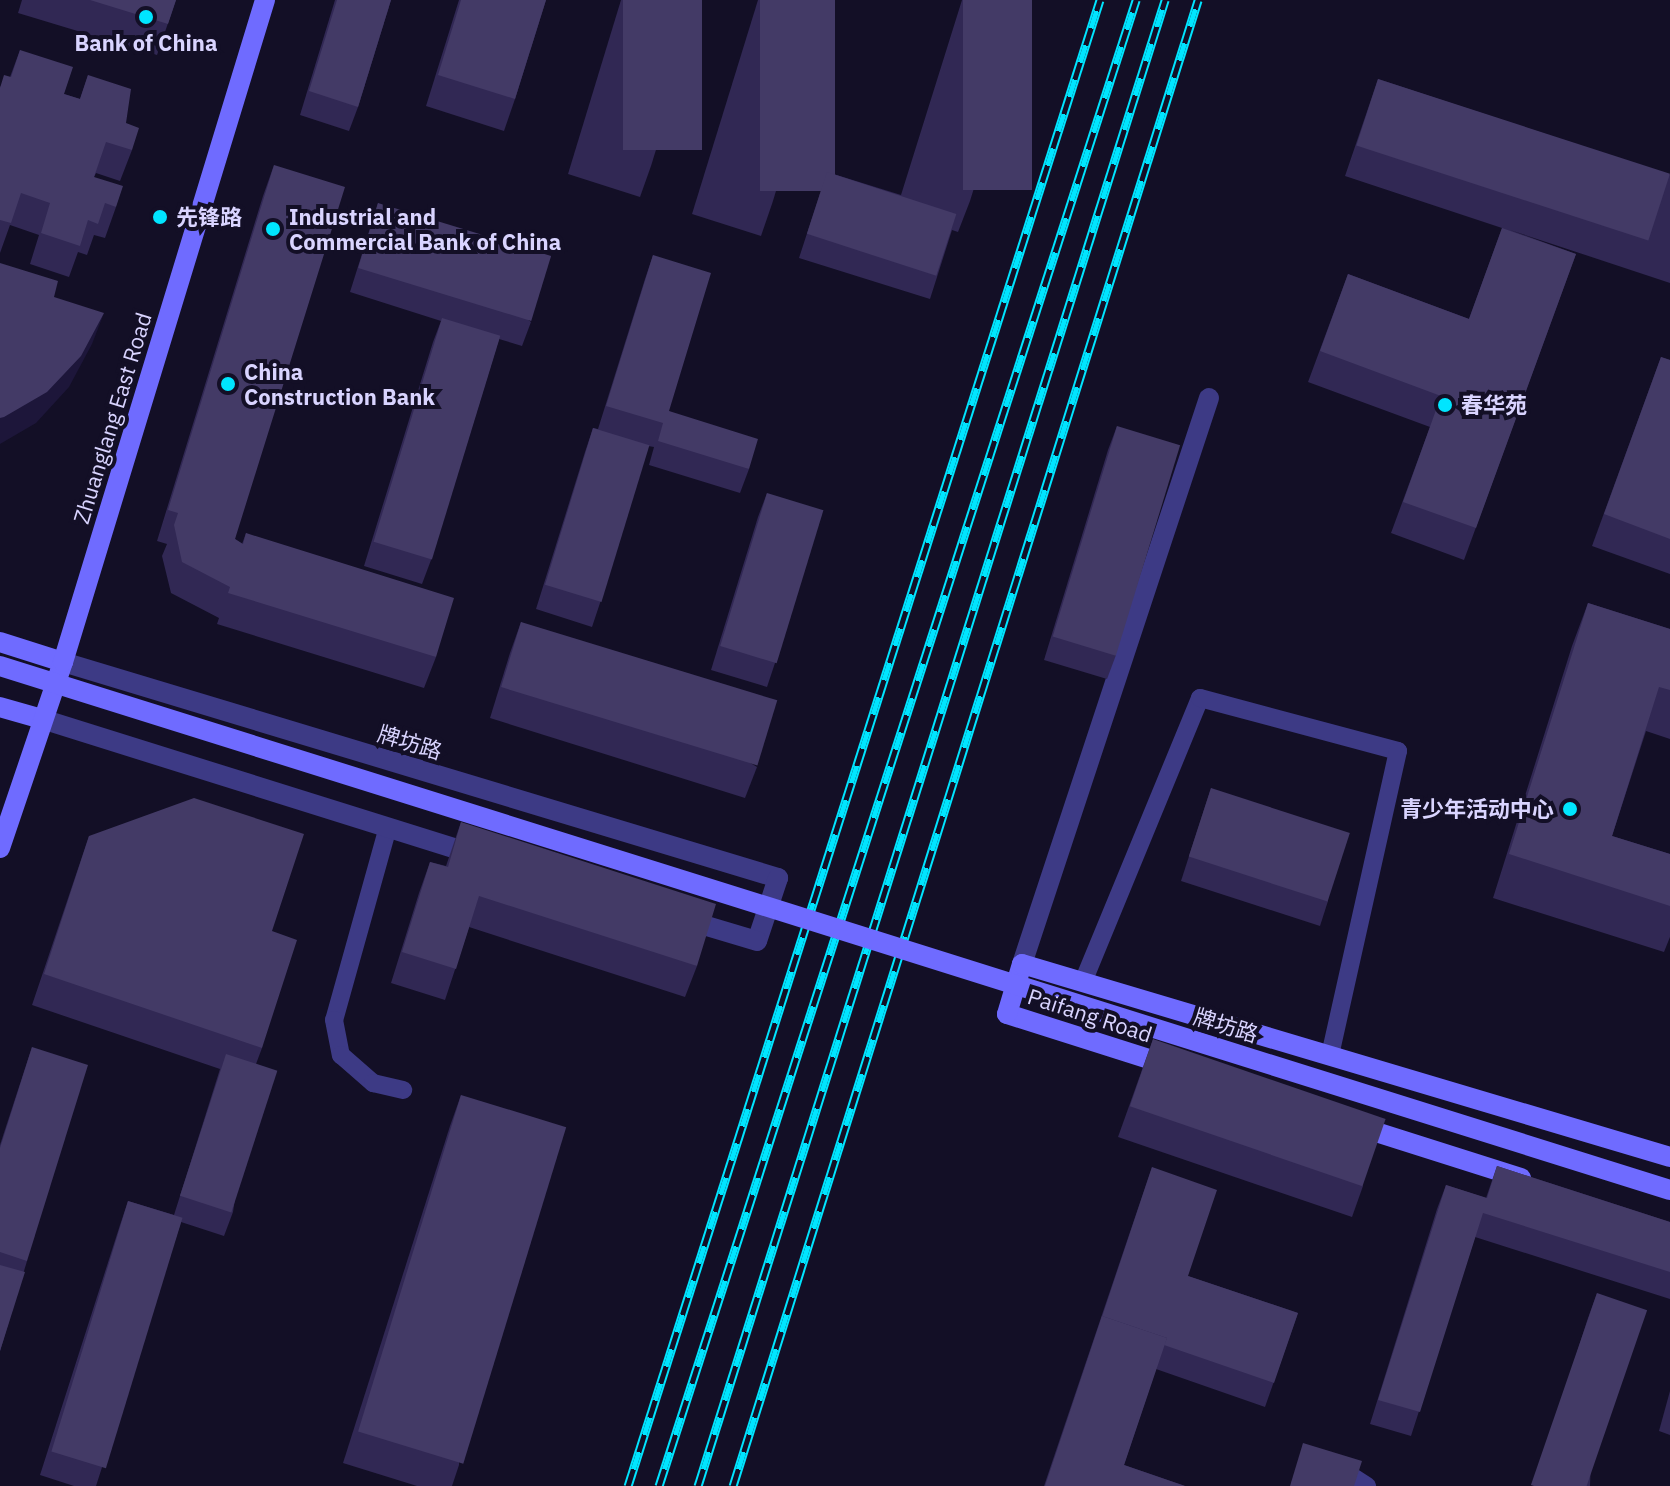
<!DOCTYPE html>
<meta charset="utf-8">
<style>
body{margin:0}
#map{position:relative;width:1670px;height:1486px;overflow:hidden;background:#130f26;font-family:"IBM Plex Sans","Noto Sans SC",sans-serif}
div>[style]{position:absolute}
.lane>*{height:18px;margin:-9px;padding:0 9px;transform-origin:9px;border-radius:9px;background:#3d3a85}
.street>*{height:20px;margin:-10px;padding:0 10px;transform-origin:10px;border-radius:10px;background:#3d3a85}
.secondary>*{height:20px;margin:-10px;padding:0 10px;transform-origin:10px;border-radius:10px;background:#6f6bff}
.rail>*{height:9px;margin-top:-4.5px;transform-origin:0;background:repeating-linear-gradient(90deg,#130f26 0 18px,#00e5ff 0 36px);box-sizing:border-box;border-block:2px solid #00e5ff}
.secondary-bridge>*{height:20px;margin:-10px;padding:0 10px;transform-origin:10px;border-radius:10px;background:#6f6bff}
.wall>*{inset:0;background:#312854}
.shaded-wall>*{inset:0;background:#1d163a}
.building>*{inset:0;background:#433a66;transform-origin:0 0}
.dots>*{width:22px;height:22px;translate:-50% -50%;box-sizing:border-box;border:4px solid #130f26;border-radius:50%}
span{translate:-50% -50%;white-space:nowrap;text-align:center;line-height:1.15;-webkit-text-stroke:8px #130f26;paint-order:stroke}
.poi-label{font-size:22px;color:#d9d4ff;font-weight:700}
.left{translate:0 -50%;text-align:left}
.right{translate:-100% -50%;text-align:right}
.street-label{font-size:22px;color:#d9d4ff}
</style>
<div id="map">
<div class="lane">
<i style="left:388px;top:827px;width:200px;rotate:105.6deg"></i>
<i style="left:334px;top:1020px;width:36px;rotate:79deg"></i>
<i style="left:341px;top:1055px;width:43px;rotate:41.2deg"></i>
<i style="left:373px;top:1083px;width:31px;rotate:13deg"></i>
<i style="left:1083px;top:982px;width:307px;rotate:-67.6deg"></i>
<i style="left:1200px;top:698px;width:205px;rotate:15deg"></i>
<i style="left:1398px;top:751px;width:312px;rotate:102.6deg"></i>
<i style="left:1336px;top:1466px;width:37px;rotate:33deg"></i>
</div>
<div class="street">
<i style="left:63px;top:662px;width:747px;rotate:16.81deg"></i>
<i style="left:778px;top:878px;width:66px;rotate:108.4deg"></i>
<i style="left:757px;top:941px;width:77px;rotate:-163.4deg"></i>
<i style="left:42px;top:719px;width:456px;rotate:17.4deg"></i>
<i style="left:1022px;top:964px;width:596px;rotate:-71.72deg"></i>
</div>
<div class="secondary">
<i style="left:0;top:642px;width:66px;rotate:17.6deg"></i>
<i style="left:0;top:707px;width:44px;rotate:15.9deg"></i>
<i style="left:0;top:848px;width:196px;rotate:-71.3deg"></i>
<i style="left:63px;top:662px;width:692px;rotate:-73.03deg"></i>
<i style="left:1171px;top:1066px;width:172px;rotate:-162.4deg"></i>
<i style="left:1007px;top:1014px;width:52px;rotate:-73.3deg"></i>
<i style="left:1022px;top:964px;width:676px;rotate:16.59deg"></i>
<i style="left:1357px;top:1126px;width:172px;rotate:17.6deg"></i>
</div>
<div class="rail">
<i style="left:628px;top:1486px;width:1559px;rotate:-72.38deg"></i>
<i style="left:659px;top:1486px;width:1561px;rotate:-72.2deg"></i>
<i style="left:698px;top:1486px;width:1558px;rotate:-72.55deg"></i>
<i style="left:733px;top:1486px;width:1557px;rotate:-72.62deg"></i>
</div>
<div class="secondary-bridge">
<i style="left:0;top:666px;width:1750px;rotate:17.42deg"></i>
</div>
<div class="wall">
<i style="clip-path:polygon(22px 0,176px 0,157px 55px,18px 13px)"></i>
<i style="clip-path:polygon(335px 0,391px 0,358px 107px,349px 131px,300px 115px)"></i>
<i style="clip-path:polygon(459px 0,546px 0,515px 99px,504px 131px,426px 106px)"></i>
<i style="clip-path:polygon(621px 0,702px 0,651px 166px,640px 197px,568px 174px)"></i>
<i style="clip-path:polygon(758px 0,835px 0,772px 204px,761px 236px,692px 214px)"></i>
<i style="clip-path:polygon(962px 0,1032px 0,970px 201px,958px 232px,952px 230px,930px 299px,799px 258px,827px 172px,901px 195px)"></i>
<i style="clip-path:polygon(20px 50px,64px 94px,80px 99px,88px 75px,126px 123px,132px 150px,120px 181px,96px 173px,94px 177px,116px 207px,105px 238px,94px 235px,87px 255px,78px 252px,69px 277px,30px 264px,39px 235px,10px 225px,0 253px,0 87px,10px 77px)"></i>
<i style="clip-path:polygon(1378px 79px,1670px 175px,1670px 283px,1510px 230px,1576px 254px,1464px 560px,1391px 533px,1430px 427px,1308px 382px,1348px 274px,1469px 319px,1502px 228px,1345px 176px)"></i>
<i style="clip-path:polygon(274px 165px,235px 539px,242px 544px,246px 533px,436px 657px,424px 688px,217px 624px,219px 618px,171px 593px,162px 556px,167px 544px,157px 541px,263px 196px)"></i>
<i style="clip-path:polygon(378px 203px,531px 322px,522px 346px,499px 339px,431px 560px,422px 584px,364px 566px,433px 342px,441px 321px,350px 292px)"></i>
<i style="clip-path:polygon(653px 255px,669px 411px,749px 469px,740px 493px,649px 465px,654px 447px,648px 446px,600px 603px,592px 627px,536px 609px,585px 452px,593px 428px,598px 429px,645px 279px)"></i>
<i style="clip-path:polygon(1661px 357px,1670px 360px,1670px 574px,1592px 546px)"></i>
<i style="clip-path:polygon(1117px 426px,1116px 655px,1107px 679px,1044px 660px,1108px 450px)"></i>
<i style="clip-path:polygon(767px 493px,775px 663px,767px 687px,711px 670px,758px 517px)"></i>
<i style="clip-path:polygon(1588px 603px,1670px 629px,1670px 739px,1646px 731px,1612px 836px,1670px 854px,1670px 937px,1664px 952px,1493px 898px,1572px 646px)"></i>
<i style="clip-path:polygon(521px 622px,757px 767px,745px 798px,490px 718px,510px 653px)"></i>
<i style="clip-path:polygon(1211px 788px,1328px 901px,1320px 926px,1181px 881px)"></i>
<i style="clip-path:polygon(461px 822px,697px 966px,685px 997px,469px 927px,445px 1000px,391px 983px,419px 893px,430px 862px,446px 866px)"></i>
<i style="clip-path:polygon(89px 836px,272px 931px,262px 1048px,256px 1064px,233px 1212px,224px 1236px,181px 1222px,96px 1486px,74px 1486px,40px 1475px,120px 1225px,128px 1201px,174px 1215px,220px 1069px,32px 1005px)"></i>
<i style="clip-path:polygon(1153px 1039px,1363px 1186px,1352px 1217px,1118px 1137px)"></i>
<i style="clip-path:polygon(32px 1047px,27px 1261px,0 1351px,0 1145px)"></i>
<i style="clip-path:polygon(461px 1095px,459px 1465px,452px 1486px,417px 1486px,343px 1463px,450px 1126px)"></i>
<i style="clip-path:polygon(1497px 1166px,1670px 1222px,1670px 1299px,1475px 1237px,1411px 1436px,1370px 1424px,1437px 1209px,1446px 1185px,1486px 1198px)"></i>
<i style="clip-path:polygon(1152px 1167px,1188px 1276px,1298px 1313px,1265px 1407px,1156px 1369px,1124px 1465px,1185px 1486px,1044px 1486px)"></i>
<i style="clip-path:polygon(1597px 1293px,1590px 1486px,1534px 1486px,1588px 1318px)"></i>
<i style="clip-path:polygon(1670px 1391px,1670px 1435px,1659px 1431px)"></i>
</div>
<div class="shaded-wall">
<i style="clip-path:polygon(104px 313px,92px 344px,69px 387px,36px 423px,0 444px,0 418px)"></i>
</div>
<div class="building">
<i style="clip-path:polygon(90px 0,176px 0,168px 24px)"></i>
<i style="clip-path:polygon(337px 0,391px 0,358px 107px,309px 91px)"></i>
<i style="clip-path:polygon(461px 0,546px 0,515px 99px,438px 75px)"></i>
<i style="left:623px;top:0;width:79px;height:150px"></i>
<i style="left:760px;top:0;width:75px;height:191px"></i>
<i style="left:963px;top:0;width:69px;height:190px"></i>
<i style="clip-path:polygon(20px 50px,73px 67px,64px 94px,80px 99px,88px 75px,131px 89px,126px 123px,139px 128px,132px 150px,106px 142px,94px 177px,123px 186px,116px 207px,105px 203px,98px 224px,88px 220px,80px 246px,41px 233px,50px 203px,21px 193px,11px 223px,0 220px,0 88px,4px 75px,11px 77px)"></i>
<i style="left:1378px;top:79px;width:307px;height:70px;rotate:18deg"></i>
<i style="clip-path:polygon(274px 165px,345px 187px,235px 539px,243px 544px,246px 533px,454px 598px,436px 657px,228px 593px,230px 587px,182px 562px,174px 525px,178px 513px,168px 510px)"></i>
<i style="left:827px;top:172px;width:136px;height:65px;rotate:18deg"></i>
<i style="left:378px;top:203px;width:181px;height:68px;rotate:17deg"></i>
<i style="clip-path:polygon(1502px 228px,1576px 254px,1476px 528px,1403px 502px,1441px 396px,1320px 351px,1348px 274px,1469px 319px)"></i>
<i style="clip-path:polygon(653px 255px,711px 273px,669px 411px,758px 439px,749px 469px,658px 441px,663px 423px,606px 406px)"></i>
<i style="clip-path:polygon(0 263px,58px 281px,54px 297px,104px 313px,81px 356px,47px 392px,4px 417px,0 418px)"></i>
<i style="left:442px;top:318px;width:61px;height:234px;rotate:17deg"></i>
<i style="clip-path:polygon(1661px 357px,1670px 360px,1670px 539px,1604px 514px)"></i>
<i style="left:1117px;top:426px;width:66px;height:220px;rotate:17deg"></i>
<i style="left:593px;top:428px;width:59px;height:164px;rotate:17deg"></i>
<i style="left:767px;top:493px;width:59px;height:160px;rotate:17deg"></i>
<i style="clip-path:polygon(1588px 603px,1670px 629px,1670px 690px,1659px 687px,1612px 836px,1670px 854px,1670px 906px,1509px 854px)"></i>
<i style="left:521px;top:622px;width:268px;height:68px;rotate:17deg"></i>
<i style="left:1211px;top:788px;width:146px;height:72px;rotate:18deg"></i>
<i style="clip-path:polygon(194px 798px,304px 834px,272px 931px,297px 940px,262px 1048px,44px 974px,89px 836px)"></i>
<i style="clip-path:polygon(461px 822px,716px 904px,697px 966px,479px 896px,456px 969px,402px 952px,430px 862px,448px 867px)"></i>
<i style="left:1153px;top:1039px;width:246px;height:71px;rotate:19deg"></i>
<i style="clip-path:polygon(32px 1047px,88px 1065px,27px 1261px,0 1252px,0 1148px)"></i>
<i style="left:226px;top:1054px;width:54px;height:149px;rotate:18deg"></i>
<i style="left:461px;top:1095px;width:110px;height:352px;rotate:17deg"></i>
<i style="clip-path:polygon(1497px 1166px,1670px 1222px,1670px 1272px,1483px 1213px,1420px 1412px,1378px 1400px,1446px 1185px,1487px 1198px)"></i>
<i style="clip-path:polygon(1152px 1167px,1217px 1190px,1188px 1276px,1298px 1313px,1274px 1383px,1164px 1345px,1167px 1338px,1102px 1316px,1100px 1323px)"></i>
<i style="left:128px;top:1201px;width:57px;height:262px;rotate:17deg"></i>
<i style="clip-path:polygon(0 1265px,25px 1272px,0 1351px)"></i>
<i style="left:1597px;top:1293px;width:53px;height:203px;rotate:19deg"></i>
<i style="clip-path:polygon(1102px 1316px,1167px 1338px,1124px 1465px,1185px 1486px,1045px 1486px)"></i>
<i style="clip-path:polygon(1303px 1443px,1362px 1461px,1354px 1486px,1290px 1486px)"></i>
</div>
<div class="dots">
<i style="left:146px;top:17px;background:#00e5ff"></i>
<i style="left:160px;top:217px;background:#00e5ff"></i>
<i style="left:273px;top:229px;background:#00e5ff"></i>
<i style="left:228px;top:384px;background:#00e5ff"></i>
<i style="left:1445px;top:405px;background:#00e5ff"></i>
<i style="left:1570px;top:809px;background:#00e5ff"></i>
</div>
<div class="poi-label">
<span style="left:146px;top:43px">Bank of China</span>
<span class="left" style="left:289px;top:229px">Industrial and<br>Commercial Bank of China</span>
<span class="left" style="left:176px;top:217px">先锋路</span>
<span class="left" style="left:244px;top:384px">China<br>Construction Bank</span>
<span class="left" style="left:1461px;top:405px">春华苑</span>
<span class="right" style="left:1554px;top:809px">青少年活动中心</span>
</div>
<div class="street-label">
<span style="left:112px;top:418px;rotate:-73deg">Zhuanglang East Road</span>
<span style="left:410px;top:742px;rotate:17deg">牌坊路</span>
<span style="left:1090px;top:1015px;rotate:18deg">Paifang Road</span>
<span style="left:1226px;top:1025px;rotate:17deg">牌坊路</span>
</div>
</div>
